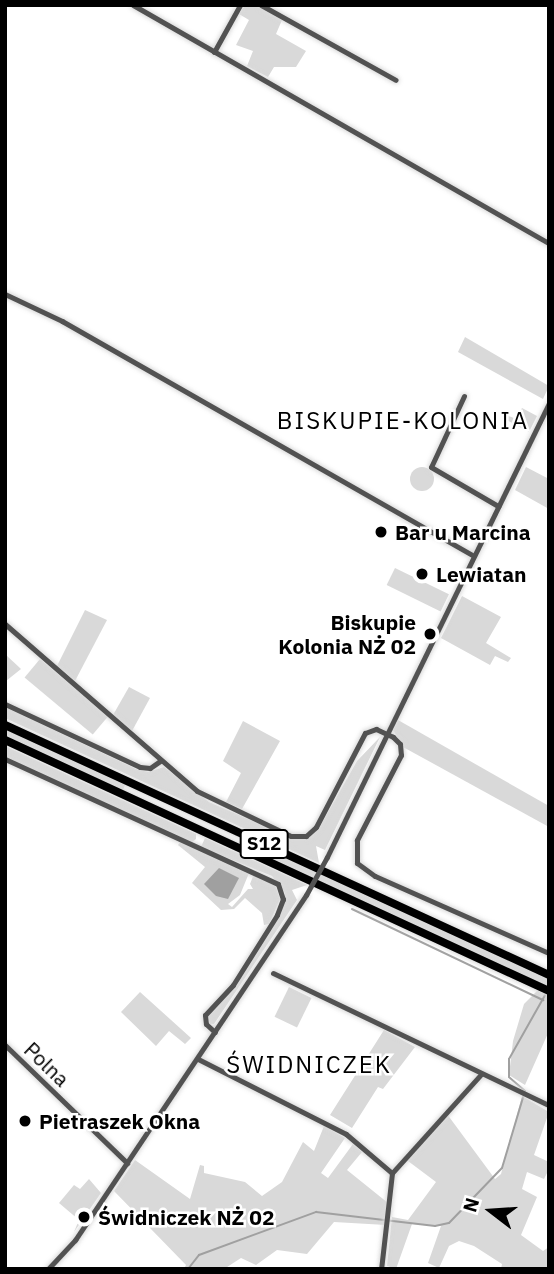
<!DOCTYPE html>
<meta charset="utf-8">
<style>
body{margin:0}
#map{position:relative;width:554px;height:1274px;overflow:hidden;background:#fff;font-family:"IBM Plex Sans",sans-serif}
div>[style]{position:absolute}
.green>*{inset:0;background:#d9d9d9;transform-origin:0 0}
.round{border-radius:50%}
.water>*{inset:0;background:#a0a0a0}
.stream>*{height:2px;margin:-1px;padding:0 1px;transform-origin:1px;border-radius:1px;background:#a0a0a0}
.roads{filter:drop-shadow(0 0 2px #dbdbdb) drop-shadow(0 0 2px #dbdbdb)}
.minor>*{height:5px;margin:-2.5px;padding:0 2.5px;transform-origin:2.5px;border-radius:2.5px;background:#525252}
.highway>*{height:8px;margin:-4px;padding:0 4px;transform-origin:4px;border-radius:4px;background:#000}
.minor-bridge>*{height:5px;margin:-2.5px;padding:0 2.5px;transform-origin:2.5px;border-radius:2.5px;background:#525252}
.dots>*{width:19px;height:19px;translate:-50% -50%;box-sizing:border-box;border:4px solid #fff;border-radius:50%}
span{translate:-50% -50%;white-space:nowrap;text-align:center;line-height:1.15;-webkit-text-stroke:5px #fff;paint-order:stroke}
.shield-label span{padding:2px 5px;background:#fff;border:2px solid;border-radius:5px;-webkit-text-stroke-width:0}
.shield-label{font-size:19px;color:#000;font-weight:700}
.poi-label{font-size:21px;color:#000;font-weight:700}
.left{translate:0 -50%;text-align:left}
.right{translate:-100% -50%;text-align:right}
.street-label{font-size:21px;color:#000}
.quarter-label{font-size:24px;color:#000;letter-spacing:2px}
.frame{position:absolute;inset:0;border:7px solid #000;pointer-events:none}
.north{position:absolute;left:456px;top:1176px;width:70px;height:70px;-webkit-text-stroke:5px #fff;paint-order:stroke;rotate:287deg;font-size:19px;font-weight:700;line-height:28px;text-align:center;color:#000}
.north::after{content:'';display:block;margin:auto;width:24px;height:32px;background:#000;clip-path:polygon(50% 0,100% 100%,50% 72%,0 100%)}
</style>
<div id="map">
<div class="green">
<i style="clip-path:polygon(245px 5px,257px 5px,282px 20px,276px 34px,306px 51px,296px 67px,274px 67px,268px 77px,247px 66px,253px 51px,236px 45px,249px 20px,239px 14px)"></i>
<i style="clip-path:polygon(465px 337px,549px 386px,543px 399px,458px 352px)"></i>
<i style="clip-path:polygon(522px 408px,537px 416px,529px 432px,505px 419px,507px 415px,516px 419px)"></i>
<i style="clip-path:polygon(526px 467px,549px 479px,549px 509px,515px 490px)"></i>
<i class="round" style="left:410px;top:467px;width:24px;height:24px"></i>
<i style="left:395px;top:568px;width:60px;height:19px;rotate:26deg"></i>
<i style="clip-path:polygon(462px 596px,501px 617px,486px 643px,511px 658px,508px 662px,495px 656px,490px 665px,441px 638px)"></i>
<i style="clip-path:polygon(85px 610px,107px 620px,75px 681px,57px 666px)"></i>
<i style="clip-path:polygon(5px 654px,21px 669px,6px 681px,5px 681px)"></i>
<i style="left:40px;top:659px;width:89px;height:24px;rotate:40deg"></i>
<i style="clip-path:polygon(129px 687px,150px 698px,132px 731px,113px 715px)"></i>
<i style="clip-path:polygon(5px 707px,136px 769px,148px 772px,164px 767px,209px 802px,294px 839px,304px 839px,318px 830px,357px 761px,380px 737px,325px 850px,316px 846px,319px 863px,5px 718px)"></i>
<i style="clip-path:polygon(398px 720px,549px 806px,549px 827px,403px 747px,393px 730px)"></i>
<i style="clip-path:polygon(243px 721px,280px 741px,242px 809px,226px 802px,241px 773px,223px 761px)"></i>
<i style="clip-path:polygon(5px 728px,125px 784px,123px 791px,5px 737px)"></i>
<i style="clip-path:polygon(5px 746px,196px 834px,196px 839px,192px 842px,5px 757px)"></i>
<i style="clip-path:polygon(205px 838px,307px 885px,292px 890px,297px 900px,214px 1024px,209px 1024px,209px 1013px,234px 987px,282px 910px,285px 893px,272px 876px,201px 847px)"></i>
<i style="clip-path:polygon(181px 841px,249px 873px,240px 895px,228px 904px,232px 907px,248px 889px,253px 889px,250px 884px,254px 874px,275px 885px,280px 899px,269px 924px,264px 925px,262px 913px,245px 898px,234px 909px,221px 910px,192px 883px,205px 867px,178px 845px)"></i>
<i style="clip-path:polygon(259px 845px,549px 978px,549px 1031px,525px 1085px,509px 1075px,513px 1041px,524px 1004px,543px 985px,256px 852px)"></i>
<i style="left:289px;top:987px;width:25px;height:33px;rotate:26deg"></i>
<i style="clip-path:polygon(140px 992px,191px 1038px,185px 1044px,169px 1031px,156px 1046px,121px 1012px)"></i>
<i style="clip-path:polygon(384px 1030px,415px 1047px,383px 1089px,378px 1087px,352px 1128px,330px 1115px)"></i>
<i style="clip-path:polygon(522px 1096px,549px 1112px,534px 1155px,549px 1162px,549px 1169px,544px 1179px,527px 1172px,522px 1189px,537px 1197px,521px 1235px,543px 1251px,549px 1247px,549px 1269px,501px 1269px,502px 1264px,474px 1246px,459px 1241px,449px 1246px,439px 1268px,428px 1263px,441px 1226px,412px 1224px,396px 1269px,387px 1266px,392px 1217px,408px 1220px,436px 1182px,404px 1158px,447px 1114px,495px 1179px,501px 1174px)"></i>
<i style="clip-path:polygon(324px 1126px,345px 1138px,321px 1173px,328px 1178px,353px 1144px,362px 1152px,347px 1170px,388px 1203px,386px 1225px,334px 1222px,307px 1254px,277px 1250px,256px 1265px,241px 1258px,224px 1269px,184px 1269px,186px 1265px,114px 1191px,135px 1160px,190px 1199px,200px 1165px,204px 1166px,204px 1173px,245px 1182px,262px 1196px,282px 1182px,303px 1142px,314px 1151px)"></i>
<i style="clip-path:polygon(89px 1179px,101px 1193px,74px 1232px,79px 1220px,59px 1203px,74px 1185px,80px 1189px)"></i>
</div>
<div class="water">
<i style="clip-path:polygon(219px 868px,239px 878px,228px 899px,216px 896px,204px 884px)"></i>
</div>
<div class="stream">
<i style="left:352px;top:909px;width:212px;rotate:25.5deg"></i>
<i style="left:188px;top:1269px;width:18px;rotate:-52deg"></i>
<i style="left:199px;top:1255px;width:125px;rotate:-20.2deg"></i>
<i style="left:316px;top:1212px;width:120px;rotate:6.7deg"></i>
<i style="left:435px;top:1226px;width:14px;rotate:-12deg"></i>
<i style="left:449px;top:1223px;width:76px;rotate:-46.1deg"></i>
<i style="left:502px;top:1168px;width:80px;rotate:-73.4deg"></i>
<i style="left:525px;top:1091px;width:21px;rotate:-139deg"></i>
<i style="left:509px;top:1077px;width:18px;rotate:-90deg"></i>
<i style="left:509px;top:1059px;width:73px;rotate:-60.6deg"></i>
</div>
<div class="roads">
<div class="minor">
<i style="left:133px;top:5px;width:479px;rotate:29.8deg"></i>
<i style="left:261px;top:5px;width:154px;rotate:29.1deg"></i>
<i style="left:214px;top:52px;width:54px;rotate:-61deg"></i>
<i style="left:5px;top:294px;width:63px;rotate:25.3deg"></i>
<i style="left:62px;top:321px;width:474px;rotate:29.7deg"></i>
<i style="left:464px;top:396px;width:78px;rotate:114.9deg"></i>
<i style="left:431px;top:467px;width:78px;rotate:30.2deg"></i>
<i style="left:5px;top:624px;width:254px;rotate:41deg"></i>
<i style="left:197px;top:791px;width:104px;rotate:25.6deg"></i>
<i style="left:291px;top:836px;width:15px"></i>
<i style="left:306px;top:836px;width:13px;rotate:-42deg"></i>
<i style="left:316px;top:827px;width:106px;rotate:-62.5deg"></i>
<i style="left:365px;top:733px;width:12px;rotate:-20deg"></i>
<i style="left:376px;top:729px;width:19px;rotate:25deg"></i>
<i style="left:393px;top:737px;width:10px;rotate:45deg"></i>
<i style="left:400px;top:744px;width:11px;rotate:85deg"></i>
<i style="left:401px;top:755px;width:96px;rotate:117.4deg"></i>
<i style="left:357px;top:840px;width:23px;rotate:90deg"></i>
<i style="left:357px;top:863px;width:22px;rotate:36deg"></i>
<i style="left:375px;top:876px;width:190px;rotate:23.9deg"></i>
<i style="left:5px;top:704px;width:149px;rotate:25deg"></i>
<i style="left:140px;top:767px;width:10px;rotate:6deg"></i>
<i style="left:150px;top:768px;width:12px;rotate:-35deg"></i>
<i style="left:5px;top:759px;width:300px;rotate:24.6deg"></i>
<i style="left:278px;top:884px;width:16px;rotate:72deg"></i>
<i style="left:283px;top:899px;width:17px;rotate:111deg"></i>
<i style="left:277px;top:915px;width:83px;rotate:122.2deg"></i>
<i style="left:233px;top:985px;width:41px;rotate:133deg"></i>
<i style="left:205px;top:1015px;width:9px;rotate:84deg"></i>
<i style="left:206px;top:1024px;width:12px;rotate:42deg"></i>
<i style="left:327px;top:857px;width:505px;rotate:-63.94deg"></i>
<i style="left:273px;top:973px;width:306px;rotate:25.6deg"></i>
<i style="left:5px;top:1045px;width:170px;rotate:44deg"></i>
<i style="left:198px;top:1059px;width:166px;rotate:26.9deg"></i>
<i style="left:346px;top:1134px;width:60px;rotate:40.3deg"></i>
<i style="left:392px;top:1173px;width:97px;rotate:96.5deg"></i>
<i style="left:392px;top:1173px;width:133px;rotate:-48deg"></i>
<i style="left:48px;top:1269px;width:40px;rotate:-47deg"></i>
<i style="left:75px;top:1240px;width:415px;rotate:-56.2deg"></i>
</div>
<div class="highway">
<i style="left:5px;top:725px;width:599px;rotate:24.68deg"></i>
<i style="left:5px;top:740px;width:599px;rotate:24.77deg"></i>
</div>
</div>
<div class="minor-bridge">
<i style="left:306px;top:895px;width:43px;rotate:-61.1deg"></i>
</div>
<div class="dots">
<i style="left:381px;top:532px;background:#000"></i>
<i style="left:422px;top:574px;background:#000"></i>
<i style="left:430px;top:634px;background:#000"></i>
<i style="left:25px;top:1121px;background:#000"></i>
<i style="left:84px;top:1217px;background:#000"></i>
</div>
<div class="shield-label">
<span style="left:264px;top:844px">S12</span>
</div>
<div class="poi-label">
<span class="left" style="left:395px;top:532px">Bar u Marcina</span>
<span class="left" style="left:436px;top:574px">Lewiatan</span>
<span class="right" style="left:416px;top:634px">Biskupie<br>Kolonia NŻ 02</span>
<span class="left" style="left:39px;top:1121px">Pietraszek Okna</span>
<span class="left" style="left:98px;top:1217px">Świdniczek NŻ 02</span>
</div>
<div class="street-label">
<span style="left:47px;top:1064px;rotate:44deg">Polna</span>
</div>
<div class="quarter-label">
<span style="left:403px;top:421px">BISKUPIE-KOLONIA</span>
<span style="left:309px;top:1065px">ŚWIDNICZEK</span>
</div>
<div class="frame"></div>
<div class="north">N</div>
</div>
